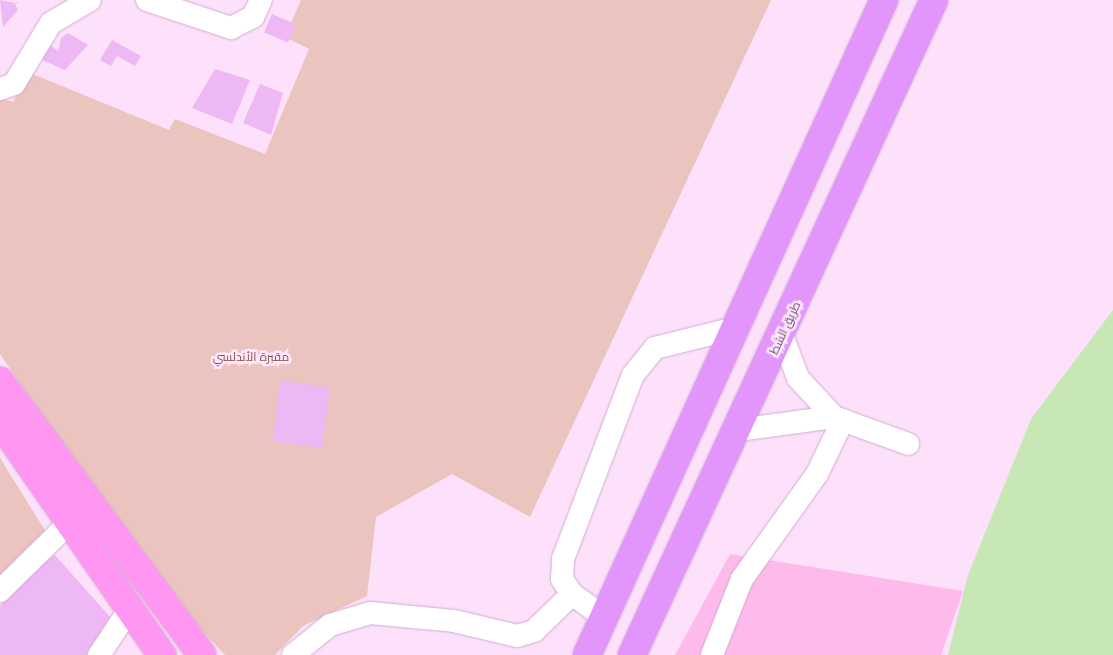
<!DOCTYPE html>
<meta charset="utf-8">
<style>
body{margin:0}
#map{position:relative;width:1113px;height:655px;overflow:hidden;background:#fde1fa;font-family:Mulish,Cairo,sans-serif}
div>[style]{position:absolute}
.green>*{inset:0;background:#ebc4c0}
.sand>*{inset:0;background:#febaeb}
.water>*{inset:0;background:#c7e7b5}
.building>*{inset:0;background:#edb8f4;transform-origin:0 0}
.roads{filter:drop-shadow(0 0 1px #d1add3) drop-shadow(0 0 1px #d1add3)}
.minor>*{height:22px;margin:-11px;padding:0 11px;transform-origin:11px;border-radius:11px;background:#fff}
.major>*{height:28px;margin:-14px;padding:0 14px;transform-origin:14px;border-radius:14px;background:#ff97f2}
.highway>*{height:28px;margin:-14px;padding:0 14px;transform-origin:14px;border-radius:14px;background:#e295fa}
span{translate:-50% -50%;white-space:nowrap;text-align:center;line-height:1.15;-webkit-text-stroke:5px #ffe8fd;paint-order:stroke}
.street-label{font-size:12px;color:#6f4775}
.park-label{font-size:12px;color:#885244}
</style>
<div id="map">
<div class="green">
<i style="clip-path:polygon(301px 0,771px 0,530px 517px,452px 474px,376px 517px,367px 596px,303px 626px,275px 655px,225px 655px,160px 586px,0 354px,0 98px,13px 102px,28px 72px,169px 130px,175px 119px,265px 154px,309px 49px,285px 37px)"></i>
<i style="clip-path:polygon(0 458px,46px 532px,0 576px)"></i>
</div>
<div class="sand">
<i style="clip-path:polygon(730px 554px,963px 591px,941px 655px,675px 655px)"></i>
</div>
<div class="water">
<i style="clip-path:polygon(1113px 310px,1113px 655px,948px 655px,968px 575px,1031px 419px)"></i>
</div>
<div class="building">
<i style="clip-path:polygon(0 0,20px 4px,15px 4px,18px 10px,3px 27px)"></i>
<i style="left:272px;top:14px;width:26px;height:20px;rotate:23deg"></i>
<i style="clip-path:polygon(68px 33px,88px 45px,65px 70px,35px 57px,47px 43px,58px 51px,61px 38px)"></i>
<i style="clip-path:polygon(112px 40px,141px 56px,135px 66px,117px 56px,111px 66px,100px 60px)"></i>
<i style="clip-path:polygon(215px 69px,250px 80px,232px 124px,192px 108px)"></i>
<i style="clip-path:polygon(260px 84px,283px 93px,271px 135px,243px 123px)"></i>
<i style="left:280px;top:381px;width:50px;height:61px;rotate:7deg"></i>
<i style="clip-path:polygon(55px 555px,110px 617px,86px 655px,0 655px,0 606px,26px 577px)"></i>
</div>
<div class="roads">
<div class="minor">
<i style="left:147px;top:0;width:89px;rotate:18.4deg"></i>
<i style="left:231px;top:28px;width:25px;rotate:-27deg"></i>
<i style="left:253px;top:17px;width:19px;rotate:-65deg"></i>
<i style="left:0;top:89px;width:15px;rotate:-20deg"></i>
<i style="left:14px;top:84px;width:71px;rotate:-58.8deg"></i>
<i style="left:51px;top:23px;width:45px;rotate:-30.5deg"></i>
<i style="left:782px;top:335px;width:46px;rotate:69.6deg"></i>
<i style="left:798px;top:378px;width:53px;rotate:47.3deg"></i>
<i style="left:738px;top:430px;width:97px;rotate:-7.7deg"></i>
<i style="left:834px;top:417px;width:79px;rotate:20deg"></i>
<i style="left:0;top:591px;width:97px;rotate:-44.6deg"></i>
<i style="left:605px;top:618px;width:41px;rotate:-144deg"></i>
<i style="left:572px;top:594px;width:18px;rotate:-124deg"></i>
<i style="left:562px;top:579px;width:20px;rotate:-87deg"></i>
<i style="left:563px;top:559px;width:197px;rotate:-69.2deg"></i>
<i style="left:633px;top:375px;width:35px;rotate:-51deg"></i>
<i style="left:655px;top:348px;width:82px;rotate:-14deg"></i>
<i style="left:99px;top:655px;width:58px;rotate:-56.3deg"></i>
<i style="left:293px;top:655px;width:48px;rotate:-39deg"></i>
<i style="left:330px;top:625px;width:42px;rotate:-16.7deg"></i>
<i style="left:370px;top:613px;width:84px;rotate:5.4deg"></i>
<i style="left:454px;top:621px;width:65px;rotate:13.4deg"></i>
<i style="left:517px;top:636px;width:18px;rotate:-16deg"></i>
<i style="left:534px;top:631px;width:53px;rotate:-44.2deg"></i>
<i style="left:712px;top:655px;width:82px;rotate:-68.5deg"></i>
<i style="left:742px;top:579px;width:129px;rotate:-54.5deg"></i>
<i style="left:817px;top:474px;width:60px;rotate:-64.3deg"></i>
</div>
<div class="major">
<i style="left:0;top:381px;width:340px;rotate:53.6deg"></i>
<i style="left:0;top:422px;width:284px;rotate:55.2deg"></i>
</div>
<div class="highway">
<i style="left:587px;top:655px;width:719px;rotate:-65.61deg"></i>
<i style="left:632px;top:655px;width:721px;rotate:-65.25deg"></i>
</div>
</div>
<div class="street-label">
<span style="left:785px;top:328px;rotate:-65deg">طريق الشط</span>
</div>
<div class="park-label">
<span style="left:251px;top:357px">مقبرة الأندلسي</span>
</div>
</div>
